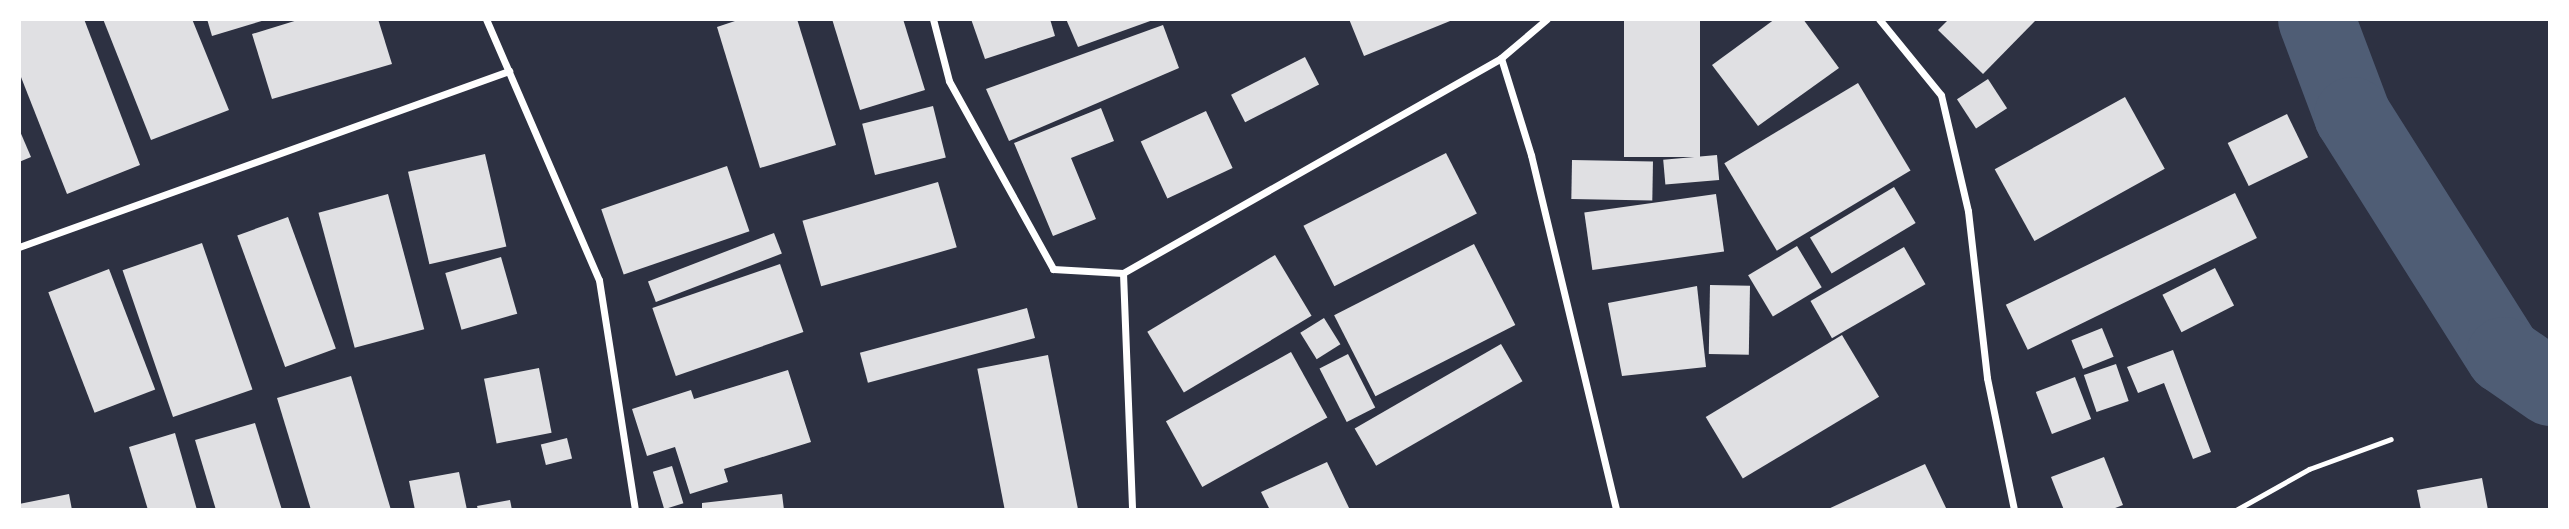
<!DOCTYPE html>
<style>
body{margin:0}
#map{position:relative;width:2569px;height:529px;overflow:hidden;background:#2d3142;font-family:"Public Sans",sans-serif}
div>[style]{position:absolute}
.river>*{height:77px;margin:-38.5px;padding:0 38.5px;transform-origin:38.5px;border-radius:38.5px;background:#4f5d75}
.building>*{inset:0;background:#e0e0e3;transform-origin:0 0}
.service>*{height:5px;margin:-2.5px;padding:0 2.5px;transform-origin:2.5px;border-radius:2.5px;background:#fff}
.minor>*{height:7px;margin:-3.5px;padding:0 3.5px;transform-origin:3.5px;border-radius:3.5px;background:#fff}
span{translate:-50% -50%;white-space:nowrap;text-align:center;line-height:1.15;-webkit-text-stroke:7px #fff;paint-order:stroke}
.frame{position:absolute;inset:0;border:21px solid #fff;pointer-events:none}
</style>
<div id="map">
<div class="river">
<i style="left:2316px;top:19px;width:103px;rotate:69.4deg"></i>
<i style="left:2352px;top:115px;width:284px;rotate:57.7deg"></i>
<i style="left:2504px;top:355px;width:56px;rotate:34.8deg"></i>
</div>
<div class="building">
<i style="clip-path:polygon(19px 19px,84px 19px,140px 165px,67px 194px,19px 72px)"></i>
<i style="clip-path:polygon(103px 19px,192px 19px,229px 110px,151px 140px)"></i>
<i style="clip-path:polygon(207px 19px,265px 19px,265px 20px,212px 36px)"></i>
<i style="clip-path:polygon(301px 19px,378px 19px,392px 64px,272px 99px,252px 34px)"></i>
<i style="clip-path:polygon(741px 19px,797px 19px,836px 145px,760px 168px,717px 27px)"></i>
<i style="clip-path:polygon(832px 19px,903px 19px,925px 90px,860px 110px)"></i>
<i style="clip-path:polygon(971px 19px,1050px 19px,1055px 36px,985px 59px)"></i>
<i style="clip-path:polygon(1066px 19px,1153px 19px,1153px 20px,1078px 47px)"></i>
<i style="clip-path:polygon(1349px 19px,1455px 19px,1364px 56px)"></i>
<i style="left:1624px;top:19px;width:76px;height:138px"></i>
<i style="clip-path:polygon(1775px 19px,1803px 19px,1839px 68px,1758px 126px,1712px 65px)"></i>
<i style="clip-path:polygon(1949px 19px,2037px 19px,1983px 74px,1938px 30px)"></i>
<i style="clip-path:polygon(1163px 25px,1179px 68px,1009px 141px,986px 89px)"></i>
<i style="left:1305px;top:57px;width:31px;height:83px;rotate:63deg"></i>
<i style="left:1988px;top:79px;width:35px;height:37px;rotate:57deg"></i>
<i style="left:1858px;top:83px;width:102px;height:156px;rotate:59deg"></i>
<i style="left:2125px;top:97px;width:82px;height:149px;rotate:61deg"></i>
<i style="left:933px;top:106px;width:53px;height:73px;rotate:76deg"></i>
<i style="clip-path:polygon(1101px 108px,1114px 141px,1071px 158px,1096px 219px,1053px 236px,1014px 143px)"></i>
<i style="left:1206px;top:111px;width:63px;height:72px;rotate:65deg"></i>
<i style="left:2287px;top:114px;width:48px;height:66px;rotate:64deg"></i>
<i style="clip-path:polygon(19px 129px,31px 157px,19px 162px)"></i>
<i style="left:1446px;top:153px;width:68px;height:160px;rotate:63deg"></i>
<i style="left:485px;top:154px;width:95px;height:79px;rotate:77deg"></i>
<i style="left:1717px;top:155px;width:25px;height:54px;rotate:85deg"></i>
<i style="left:1572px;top:160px;width:81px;height:39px;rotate:1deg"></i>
<i style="left:727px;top:166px;width:69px;height:133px;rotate:71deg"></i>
<i style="left:938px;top:182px;width:68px;height:141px;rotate:74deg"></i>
<i style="left:1894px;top:187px;width:42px;height:98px;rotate:59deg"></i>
<i style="left:2235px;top:193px;width:50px;height:255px;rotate:64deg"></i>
<i style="left:388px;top:194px;width:140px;height:72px;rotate:75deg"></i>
<i style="left:1716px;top:194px;width:58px;height:133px;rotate:82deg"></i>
<i style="left:288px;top:217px;width:140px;height:54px;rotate:70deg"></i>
<i style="left:774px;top:233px;width:22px;height:135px;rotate:69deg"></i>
<i style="left:202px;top:243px;width:155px;height:84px;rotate:71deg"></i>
<i style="left:1474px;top:244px;width:91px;height:157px;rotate:63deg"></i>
<i style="left:1797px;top:246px;width:48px;height:57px;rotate:59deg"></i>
<i style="left:1904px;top:247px;width:43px;height:108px;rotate:60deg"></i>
<i style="left:1275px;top:255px;width:71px;height:149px;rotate:59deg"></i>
<i style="left:501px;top:257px;width:59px;height:58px;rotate:74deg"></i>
<i style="left:780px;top:264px;width:72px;height:135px;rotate:71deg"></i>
<i style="left:2215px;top:268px;width:42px;height:59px;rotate:63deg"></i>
<i style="left:109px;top:269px;width:129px;height:65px;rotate:69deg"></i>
<i style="left:1710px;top:285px;width:40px;height:69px;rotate:1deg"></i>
<i style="clip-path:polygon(1697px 286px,1706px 367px,1622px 376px,1608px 303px)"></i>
<i style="left:1027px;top:308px;width:31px;height:173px;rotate:75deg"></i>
<i style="left:1324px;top:318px;width:31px;height:28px;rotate:58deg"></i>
<i style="left:2102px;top:328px;width:31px;height:33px;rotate:68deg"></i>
<i style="left:1842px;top:335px;width:72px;height:159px;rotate:59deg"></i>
<i style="left:1501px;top:344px;width:43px;height:169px;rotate:60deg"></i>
<i style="clip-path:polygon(2173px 350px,2211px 452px,2193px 459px,2164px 383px,2138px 393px,2127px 367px)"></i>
<i style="left:1291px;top:352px;width:75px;height:143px;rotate:61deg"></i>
<i style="left:1348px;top:354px;width:60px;height:32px;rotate:63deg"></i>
<i style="left:1048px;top:355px;width:158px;height:72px;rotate:79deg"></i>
<i style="left:2116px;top:364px;width:39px;height:34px;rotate:71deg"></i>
<i style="left:539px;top:368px;width:66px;height:56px;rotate:79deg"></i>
<i style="clip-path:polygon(788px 370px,811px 442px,724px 469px,728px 482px,690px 494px,675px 447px,647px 456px,632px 409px,691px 390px,694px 399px)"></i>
<i style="clip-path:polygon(351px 376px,391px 510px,311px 510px,277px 398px)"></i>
<i style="left:2075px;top:377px;width:45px;height:42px;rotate:69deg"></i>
<i style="clip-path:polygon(255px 423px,282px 510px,216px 510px,195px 440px)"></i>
<i style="clip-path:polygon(175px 433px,197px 510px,148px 510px,129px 447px)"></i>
<i style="left:567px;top:438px;width:21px;height:27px;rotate:76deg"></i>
<i style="clip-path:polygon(2104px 457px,2123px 505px,2110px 510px,2064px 510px,2051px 477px)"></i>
<i style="clip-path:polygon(1327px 462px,1350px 510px,1270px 510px,1261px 492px)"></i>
<i style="clip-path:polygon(1925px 464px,1947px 510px,1826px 510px)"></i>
<i style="left:672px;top:466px;width:39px;height:20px;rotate:73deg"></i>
<i style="clip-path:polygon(459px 472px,467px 510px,415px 510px,409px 481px)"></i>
<i style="clip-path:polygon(2482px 478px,2488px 510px,2421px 510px,2417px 490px)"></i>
<i style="clip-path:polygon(69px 494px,72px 510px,19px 510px,19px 504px)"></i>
<i style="clip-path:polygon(782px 494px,784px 510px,702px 510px,702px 503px)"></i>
<i style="clip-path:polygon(510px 500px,512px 510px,478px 510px,477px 506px)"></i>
</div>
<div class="service">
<i style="left:2236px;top:510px;width:84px;rotate:-29.3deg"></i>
<i style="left:2309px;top:469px;width:87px;rotate:-20.1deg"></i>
</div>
<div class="minor">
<i style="left:486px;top:19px;width:284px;rotate:66.6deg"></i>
<i style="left:599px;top:280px;width:233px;rotate:81.1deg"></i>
<i style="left:933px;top:19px;width:64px;rotate:75.5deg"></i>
<i style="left:949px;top:81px;width:215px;rotate:61deg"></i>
<i style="left:1053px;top:269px;width:70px;rotate:3.3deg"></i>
<i style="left:1123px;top:273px;width:435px;rotate:-29.6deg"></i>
<i style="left:1501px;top:58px;width:60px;rotate:-40.3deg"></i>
<i style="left:1879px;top:19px;width:98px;rotate:50.8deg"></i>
<i style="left:1941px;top:95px;width:119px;rotate:76.9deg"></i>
<i style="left:1968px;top:211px;width:168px;rotate:83.5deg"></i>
<i style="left:1987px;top:378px;width:135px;rotate:78.4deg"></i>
<i style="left:1501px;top:58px;width:102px;rotate:72.8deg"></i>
<i style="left:1531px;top:155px;width:365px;rotate:76.5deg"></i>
<i style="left:19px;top:247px;width:521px;rotate:-19.76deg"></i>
<i style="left:1123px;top:273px;width:237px;rotate:87.8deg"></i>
</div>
<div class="frame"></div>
</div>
